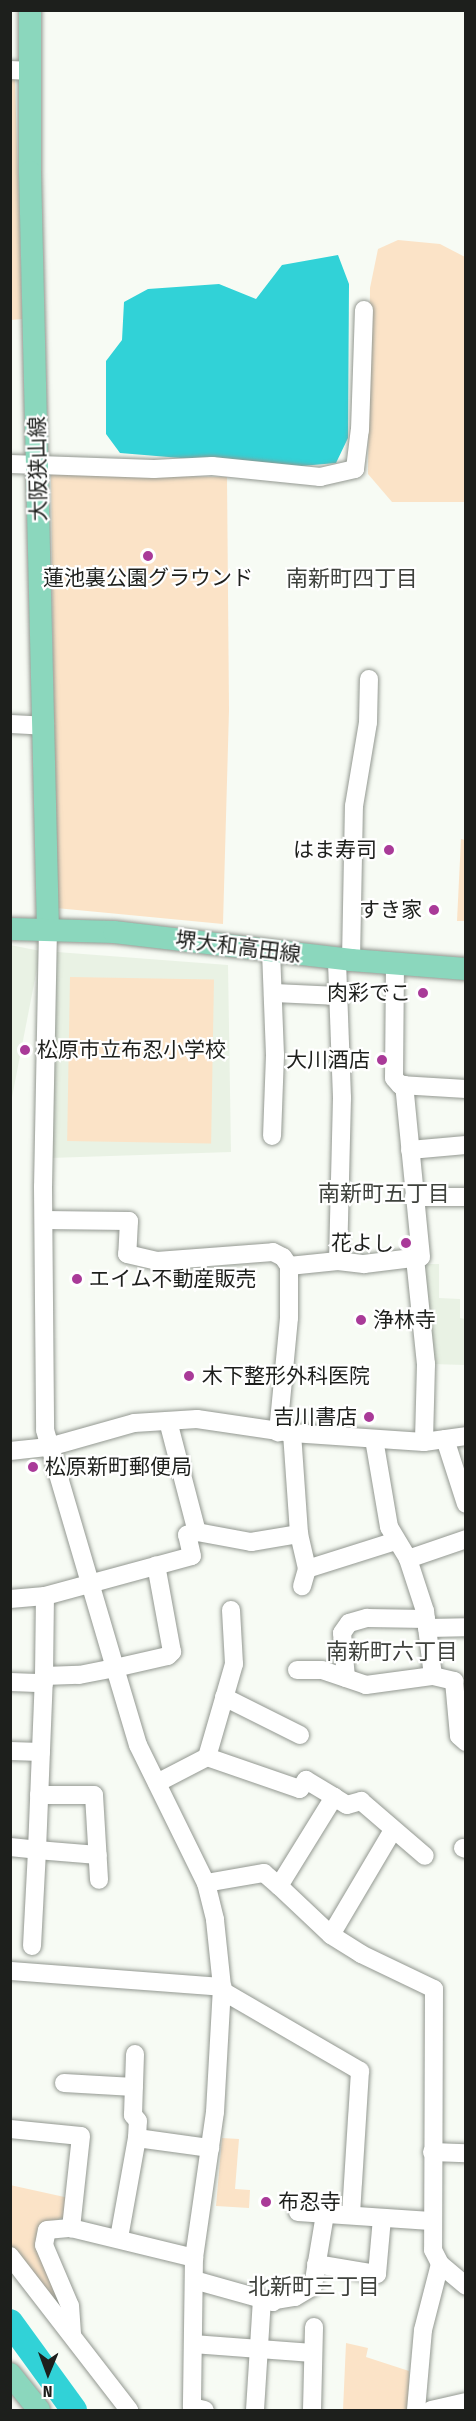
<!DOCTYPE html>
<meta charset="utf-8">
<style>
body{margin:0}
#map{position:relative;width:476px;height:2421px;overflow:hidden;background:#f7fbf4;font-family:"Fira Sans Condensed","Noto Sans JP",sans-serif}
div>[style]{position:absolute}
.built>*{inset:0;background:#e9f2e4;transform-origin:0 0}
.green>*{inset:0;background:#fbe3c7;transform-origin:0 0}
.water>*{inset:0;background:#31d2d7}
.river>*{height:26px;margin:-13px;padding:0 13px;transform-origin:13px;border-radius:13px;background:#31d2d7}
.roads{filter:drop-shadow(0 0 2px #939891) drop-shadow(0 0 2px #939891)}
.minor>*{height:18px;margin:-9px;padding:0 9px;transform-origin:9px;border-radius:9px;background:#fff}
.major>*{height:22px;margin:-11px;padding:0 11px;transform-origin:11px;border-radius:11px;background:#8bd7bd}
.dots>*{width:16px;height:16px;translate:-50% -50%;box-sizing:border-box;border:3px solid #fff;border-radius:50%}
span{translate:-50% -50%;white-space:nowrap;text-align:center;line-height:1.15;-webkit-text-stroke:4.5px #fff;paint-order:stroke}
.street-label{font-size:21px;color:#1d1f1c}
.poi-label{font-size:21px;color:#1d1f1c}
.right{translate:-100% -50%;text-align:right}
.left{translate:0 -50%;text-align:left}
.neighbourhood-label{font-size:22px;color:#3f423d}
.frame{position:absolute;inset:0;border:12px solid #1d1f1c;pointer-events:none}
.north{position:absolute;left:18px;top:2343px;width:60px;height:60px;-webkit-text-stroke:4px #fff;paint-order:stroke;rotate:181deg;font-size:16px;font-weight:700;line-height:24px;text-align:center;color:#1d1f1c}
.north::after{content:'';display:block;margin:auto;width:21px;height:27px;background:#1d1f1c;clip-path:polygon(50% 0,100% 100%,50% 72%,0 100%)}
</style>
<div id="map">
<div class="built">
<i style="left:10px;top:945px;width:31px;height:343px;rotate:11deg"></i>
<i style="clip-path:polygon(57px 952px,228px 965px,231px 1152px,50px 1158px)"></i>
<i style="clip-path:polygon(424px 1264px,439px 1264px,439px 1298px,460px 1299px,460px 1318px,465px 1319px,465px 1365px,431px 1364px)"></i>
</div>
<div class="green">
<i style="clip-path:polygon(10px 78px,15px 79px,22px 319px,11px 320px)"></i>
<i style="clip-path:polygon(398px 240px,440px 244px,465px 257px,465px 502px,392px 502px,368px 474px,370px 288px,378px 249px)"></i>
<i style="clip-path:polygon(51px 474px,227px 477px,229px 710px,223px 924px,56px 908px)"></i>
<i style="clip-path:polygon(461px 839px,465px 840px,465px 921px,457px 921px)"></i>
<i style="left:70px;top:977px;width:144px;height:164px;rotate:1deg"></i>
<i style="clip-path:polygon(222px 2138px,239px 2139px,235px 2189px,250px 2190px,249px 2208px,216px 2206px)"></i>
<i style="clip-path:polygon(10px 2185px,69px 2198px,68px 2215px,48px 2224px,67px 2304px,59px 2306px,11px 2245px)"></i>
<i style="clip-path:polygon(346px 2343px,368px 2348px,366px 2357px,409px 2371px,409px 2410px,343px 2410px)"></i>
</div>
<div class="water">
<i style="clip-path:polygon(338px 255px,349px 284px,348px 438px,336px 463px,290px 467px,120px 453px,106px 434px,106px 361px,122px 340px,124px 302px,148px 289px,219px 284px,256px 299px,282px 265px)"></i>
</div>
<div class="river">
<i style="left:10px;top:2322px;width:109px;rotate:54deg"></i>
</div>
<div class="roads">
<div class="minor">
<i style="left:10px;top:70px;width:21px;rotate:3deg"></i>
<i style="left:10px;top:464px;width:144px;rotate:2deg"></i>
<i style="left:154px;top:469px;width:58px;rotate:-3deg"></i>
<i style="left:212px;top:466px;width:109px;rotate:5.8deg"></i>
<i style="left:320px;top:477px;width:36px;rotate:-13deg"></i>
<i style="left:355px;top:469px;width:39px;rotate:-83deg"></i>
<i style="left:360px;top:430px;width:120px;rotate:-88.1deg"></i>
<i style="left:10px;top:724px;width:35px;rotate:3deg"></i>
<i style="left:48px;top:928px;width:259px;rotate:91.1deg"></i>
<i style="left:43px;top:1187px;width:243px;rotate:89.5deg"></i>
<i style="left:45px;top:1430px;width:248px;rotate:73.6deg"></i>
<i style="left:115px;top:1668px;width:54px;rotate:-12.8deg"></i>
<i style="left:168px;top:1656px;width:6px;rotate:-45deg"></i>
<i style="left:172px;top:1652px;width:88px;rotate:-100.4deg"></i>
<i style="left:271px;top:951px;width:104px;rotate:87.8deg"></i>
<i style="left:275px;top:1055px;width:81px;rotate:92.1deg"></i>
<i style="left:351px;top:960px;width:154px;rotate:-88.9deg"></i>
<i style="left:354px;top:806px;width:85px;rotate:-80.5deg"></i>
<i style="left:368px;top:722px;width:43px;rotate:-88.7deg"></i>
<i style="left:395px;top:964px;width:114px;rotate:90.5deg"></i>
<i style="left:394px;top:1078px;width:9px;rotate:49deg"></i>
<i style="left:400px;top:1085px;width:66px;rotate:3.5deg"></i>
<i style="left:273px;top:993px;width:67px;rotate:2.6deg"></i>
<i style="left:410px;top:1150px;width:56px;rotate:-5.1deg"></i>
<i style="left:414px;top:1197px;width:52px"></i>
<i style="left:44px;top:1220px;width:85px;rotate:0.7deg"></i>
<i style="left:129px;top:1221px;width:33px;rotate:93deg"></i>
<i style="left:127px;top:1254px;width:31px;rotate:13deg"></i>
<i style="left:157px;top:1261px;width:116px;rotate:-4.4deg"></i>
<i style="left:273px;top:1252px;width:11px;rotate:27deg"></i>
<i style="left:283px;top:1257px;width:11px;rotate:56deg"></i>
<i style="left:289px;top:1266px;width:52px;rotate:90deg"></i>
<i style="left:289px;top:1318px;width:115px;rotate:95.5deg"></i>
<i style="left:415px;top:1258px;width:107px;rotate:84.1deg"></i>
<i style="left:426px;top:1364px;width:78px;rotate:91.5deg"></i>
<i style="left:338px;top:1261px;width:26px;rotate:7deg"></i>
<i style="left:364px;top:1264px;width:57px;rotate:-7deg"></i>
<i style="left:421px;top:1257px;width:173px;rotate:-95.6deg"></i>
<i style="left:289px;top:1266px;width:49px;rotate:-5.8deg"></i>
<i style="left:338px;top:1261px;width:163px;rotate:-88.6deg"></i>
<i style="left:342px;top:1098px;width:139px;rotate:-92.1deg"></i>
<i style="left:168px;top:1421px;width:115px;rotate:75.4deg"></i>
<i style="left:197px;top:1532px;width:55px;rotate:10.5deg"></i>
<i style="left:251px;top:1542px;width:49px;rotate:-9.5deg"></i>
<i style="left:292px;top:1433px;width:101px;rotate:86deg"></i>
<i style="left:299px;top:1534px;width:36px;rotate:77deg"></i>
<i style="left:307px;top:1569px;width:18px;rotate:106deg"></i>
<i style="left:374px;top:1439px;width:89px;rotate:80.3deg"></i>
<i style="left:389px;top:1527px;width:37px;rotate:59deg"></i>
<i style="left:408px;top:1559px;width:55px;rotate:71.9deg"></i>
<i style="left:425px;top:1611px;width:65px;rotate:83deg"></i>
<i style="left:433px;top:1676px;width:22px;rotate:13deg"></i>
<i style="left:454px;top:1681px;width:55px;rotate:84.8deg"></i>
<i style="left:459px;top:1736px;width:9px;rotate:41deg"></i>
<i style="left:445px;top:1439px;width:68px;rotate:72.1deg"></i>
<i style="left:10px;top:1451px;width:39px;rotate:-6deg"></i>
<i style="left:49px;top:1447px;width:88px;rotate:-15.8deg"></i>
<i style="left:134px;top:1423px;width:63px;rotate:-3.6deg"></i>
<i style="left:197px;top:1419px;width:96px;rotate:8.4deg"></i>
<i style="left:292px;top:1433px;width:132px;rotate:3.9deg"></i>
<i style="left:424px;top:1442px;width:42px;rotate:-8.1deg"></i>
<i style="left:408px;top:1559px;width:61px;rotate:-19deg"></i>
<i style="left:307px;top:1569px;width:93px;rotate:-17.5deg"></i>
<i style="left:10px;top:1599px;width:35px;rotate:-5deg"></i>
<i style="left:45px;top:1596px;width:152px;rotate:-15.2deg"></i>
<i style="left:192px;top:1556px;width:22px;rotate:-103deg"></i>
<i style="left:187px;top:1535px;width:10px;rotate:-17deg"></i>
<i style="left:427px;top:1628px;width:39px;rotate:-1deg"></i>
<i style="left:297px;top:1670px;width:25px"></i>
<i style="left:322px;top:1670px;width:46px;rotate:18.8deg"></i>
<i style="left:366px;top:1685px;width:68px;rotate:-7.7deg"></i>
<i style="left:44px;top:1676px;width:80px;rotate:-89.3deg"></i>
<i style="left:346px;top:1678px;width:45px;rotate:-95.1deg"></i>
<i style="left:342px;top:1633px;width:12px;rotate:-55deg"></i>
<i style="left:349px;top:1623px;width:19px;rotate:-16deg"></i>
<i style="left:367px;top:1618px;width:59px;rotate:1deg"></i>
<i style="left:10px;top:1682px;width:34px;rotate:2deg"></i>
<i style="left:224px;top:1697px;width:85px;rotate:26.6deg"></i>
<i style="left:10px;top:1751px;width:31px;rotate:2deg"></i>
<i style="left:207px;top:1757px;width:97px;rotate:-73.8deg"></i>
<i style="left:234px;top:1664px;width:54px;rotate:-93.2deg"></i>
<i style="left:157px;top:1783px;width:56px;rotate:-27.5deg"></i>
<i style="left:207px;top:1757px;width:98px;rotate:19deg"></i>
<i style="left:300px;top:1789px;width:11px;rotate:-56deg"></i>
<i style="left:306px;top:1780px;width:33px;rotate:31deg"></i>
<i style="left:39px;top:1795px;width:55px"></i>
<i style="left:94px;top:1795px;width:85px;rotate:86.6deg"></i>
<i style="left:393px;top:1830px;width:122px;rotate:120.6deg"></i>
<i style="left:331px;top:1935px;width:36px;rotate:32deg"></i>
<i style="left:361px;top:1954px;width:81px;rotate:25.6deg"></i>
<i style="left:434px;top:1989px;width:261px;rotate:90.2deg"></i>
<i style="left:433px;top:2250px;width:16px;rotate:63deg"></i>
<i style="left:440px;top:2264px;width:34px;rotate:40deg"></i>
<i style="left:10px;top:1847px;width:27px;rotate:6deg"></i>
<i style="left:37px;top:1850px;width:174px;rotate:-87.7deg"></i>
<i style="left:44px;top:1676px;width:35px;rotate:-2deg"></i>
<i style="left:79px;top:1675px;width:37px;rotate:-11deg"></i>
<i style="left:115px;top:1668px;width:80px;rotate:73.4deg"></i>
<i style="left:138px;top:1745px;width:154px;rotate:63.8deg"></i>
<i style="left:206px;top:1883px;width:59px;rotate:-9.8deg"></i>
<i style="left:264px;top:1873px;width:20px;rotate:41deg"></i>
<i style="left:279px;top:1886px;width:105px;rotate:-58.3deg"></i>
<i style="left:334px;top:1797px;width:15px;rotate:32deg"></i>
<i style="left:347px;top:1805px;width:15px;rotate:-16deg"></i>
<i style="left:361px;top:1801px;width:84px;rotate:40.7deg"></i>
<i style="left:463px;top:1848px;width:3px;rotate:18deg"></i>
<i style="left:206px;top:1883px;width:38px;rotate:76deg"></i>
<i style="left:215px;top:1920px;width:67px;rotate:84deg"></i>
<i style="left:279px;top:1886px;width:71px;rotate:43.3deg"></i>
<i style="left:32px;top:1946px;width:96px;rotate:-87deg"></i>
<i style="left:37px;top:1850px;width:61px;rotate:4.7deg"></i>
<i style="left:10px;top:1971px;width:213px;rotate:4.3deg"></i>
<i style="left:222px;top:1987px;width:125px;rotate:93.2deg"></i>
<i style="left:215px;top:2112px;width:148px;rotate:98.2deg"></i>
<i style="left:194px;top:2258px;width:149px;rotate:90.8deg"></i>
<i style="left:192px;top:2407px;width:13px;rotate:13deg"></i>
<i style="left:221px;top:1990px;width:161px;rotate:30.2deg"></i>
<i style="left:360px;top:2071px;width:144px;rotate:93.6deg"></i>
<i style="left:64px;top:2083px;width:70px;rotate:3.3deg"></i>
<i style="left:10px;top:2129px;width:71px;rotate:5.6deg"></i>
<i style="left:81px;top:2136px;width:93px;rotate:96.2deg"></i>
<i style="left:137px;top:2138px;width:74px;rotate:7.8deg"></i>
<i style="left:432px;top:2152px;width:34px;rotate:2deg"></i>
<i style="left:298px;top:2212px;width:133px;rotate:3.9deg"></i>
<i style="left:119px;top:2238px;width:102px;rotate:-79.8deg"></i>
<i style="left:137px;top:2138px;width:17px;rotate:-87deg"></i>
<i style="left:138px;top:2121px;width:8px;rotate:-130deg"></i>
<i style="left:133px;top:2115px;width:61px;rotate:-88.1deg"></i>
<i style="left:10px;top:2256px;width:195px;rotate:52.3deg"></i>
<i style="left:316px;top:2264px;width:62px;rotate:9.3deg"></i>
<i style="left:377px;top:2274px;width:56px;rotate:-84.9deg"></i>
<i style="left:194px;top:2280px;width:82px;rotate:15.6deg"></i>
<i style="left:269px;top:2301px;width:26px;rotate:-9deg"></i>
<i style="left:295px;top:2297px;width:21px;rotate:-31deg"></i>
<i style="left:313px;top:2286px;width:73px;rotate:-80.5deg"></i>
<i style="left:72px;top:2334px;width:28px;rotate:-94deg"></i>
<i style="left:70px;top:2306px;width:66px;rotate:-113.1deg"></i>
<i style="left:44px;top:2245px;width:15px;rotate:-79deg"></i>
<i style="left:47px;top:2230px;width:24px;rotate:-5deg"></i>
<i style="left:71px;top:2228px;width:127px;rotate:13.7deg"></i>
<i style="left:193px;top:2344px;width:120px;rotate:4.3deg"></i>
<i style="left:255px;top:2410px;width:111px;rotate:-86.4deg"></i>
<i style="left:312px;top:2410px;width:83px;rotate:-88.6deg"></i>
<i style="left:416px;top:2410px;width:80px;rotate:-85deg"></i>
<i style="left:423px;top:2330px;width:68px;rotate:-75.6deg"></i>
<i style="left:431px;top:2410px;width:36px;rotate:-13deg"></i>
</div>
<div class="major">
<i style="left:30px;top:10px;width:162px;rotate:90deg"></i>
<i style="left:30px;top:172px;width:756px;rotate:88.64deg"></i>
<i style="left:10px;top:929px;width:104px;rotate:1.7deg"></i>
<i style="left:114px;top:932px;width:239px;rotate:6.7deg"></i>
<i style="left:351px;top:960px;width:115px;rotate:4.5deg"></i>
<i style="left:10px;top:2374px;width:46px;rotate:51.1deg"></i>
</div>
</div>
<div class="dots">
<i style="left:148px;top:556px;background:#a93a98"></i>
<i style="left:389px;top:850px;background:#a93a98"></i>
<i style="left:434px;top:910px;background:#a93a98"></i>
<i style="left:423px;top:993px;background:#a93a98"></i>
<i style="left:25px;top:1050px;background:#a93a98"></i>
<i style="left:382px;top:1060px;background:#a93a98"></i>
<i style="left:406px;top:1243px;background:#a93a98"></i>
<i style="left:77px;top:1279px;background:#a93a98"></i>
<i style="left:361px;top:1320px;background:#a93a98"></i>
<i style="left:189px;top:1376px;background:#a93a98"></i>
<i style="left:369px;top:1417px;background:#a93a98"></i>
<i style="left:33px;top:1467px;background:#a93a98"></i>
<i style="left:266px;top:2202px;background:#a93a98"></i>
</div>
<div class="street-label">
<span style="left:38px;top:469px;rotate:-91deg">大阪狭山線</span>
<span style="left:238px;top:947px;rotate:7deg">堺大和高田線</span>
</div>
<div class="poi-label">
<span style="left:148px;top:578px">蓮池裏公園グラウンド</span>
<span class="right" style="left:377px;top:850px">はま寿司</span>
<span class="right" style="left:422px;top:910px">すき家</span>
<span class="right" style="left:411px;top:993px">肉彩でこ</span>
<span class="left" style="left:37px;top:1050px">松原市立布忍小学校</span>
<span class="right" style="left:370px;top:1060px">大川酒店</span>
<span class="right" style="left:394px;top:1243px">花よし</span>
<span class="left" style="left:89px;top:1279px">エイム不動産販売</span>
<span class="left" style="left:373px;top:1320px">浄林寺</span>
<span class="left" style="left:202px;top:1376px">木下整形外科医院</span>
<span class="right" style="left:357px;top:1417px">吉川書店</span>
<span class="left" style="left:45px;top:1467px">松原新町郵便局</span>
<span class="left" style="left:278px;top:2202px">布忍寺</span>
</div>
<div class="neighbourhood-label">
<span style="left:352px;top:579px">南新町四丁目</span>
<span style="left:384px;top:1194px">南新町五丁目</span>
<span style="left:392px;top:1652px">南新町六丁目</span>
<span style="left:314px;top:2287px">北新町三丁目</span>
</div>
<div class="frame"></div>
<div class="north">N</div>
</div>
